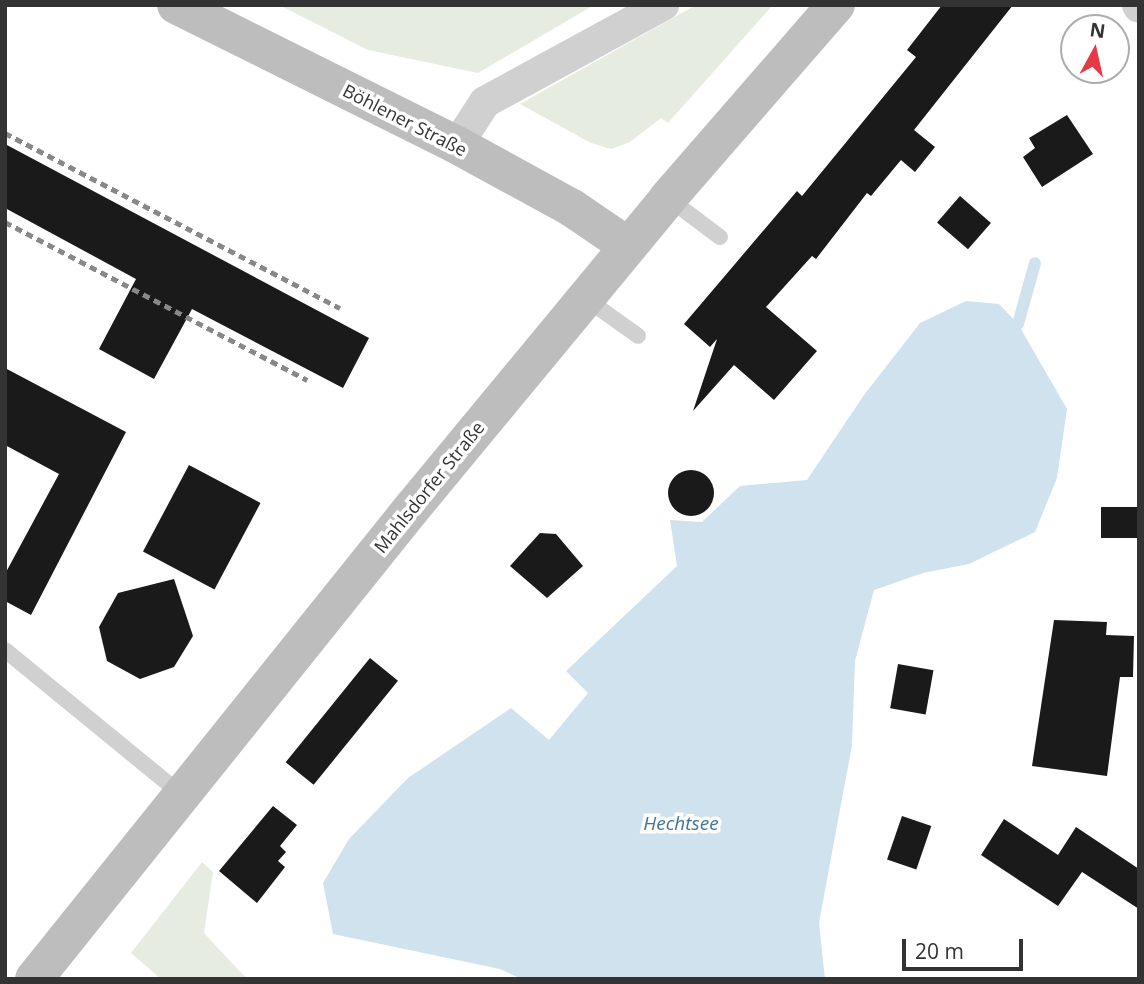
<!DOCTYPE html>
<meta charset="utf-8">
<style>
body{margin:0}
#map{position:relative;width:1144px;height:984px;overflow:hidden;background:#fff;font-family:"Open Sans",sans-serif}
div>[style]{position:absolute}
.green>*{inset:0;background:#e6ecdf}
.water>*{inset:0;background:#cfe2ee}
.stream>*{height:12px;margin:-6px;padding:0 6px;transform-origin:6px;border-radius:6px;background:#cfe2ee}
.building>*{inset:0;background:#1a1a1a;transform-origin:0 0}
.round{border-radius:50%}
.lane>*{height:16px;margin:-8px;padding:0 8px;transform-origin:8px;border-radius:8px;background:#d0d0d0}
.street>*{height:32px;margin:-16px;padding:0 16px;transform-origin:16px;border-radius:16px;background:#d0d0d0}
.secondary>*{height:38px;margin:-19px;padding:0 19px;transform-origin:19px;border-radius:19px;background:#bdbdbd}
.rail>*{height:5px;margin-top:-2.5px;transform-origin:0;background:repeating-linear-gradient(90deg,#888 0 7px,transparent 0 12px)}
span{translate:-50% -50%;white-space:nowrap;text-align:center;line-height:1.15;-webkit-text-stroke:7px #fff;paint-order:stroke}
.street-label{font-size:18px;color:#333}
.water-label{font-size:19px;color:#3f7597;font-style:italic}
.frame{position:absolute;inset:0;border:7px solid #333;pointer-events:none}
.north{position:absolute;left:1060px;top:14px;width:70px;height:70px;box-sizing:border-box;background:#fff;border:2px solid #adadad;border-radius:50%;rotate:8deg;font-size:19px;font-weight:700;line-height:28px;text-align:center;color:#333}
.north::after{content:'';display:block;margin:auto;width:24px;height:32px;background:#e63946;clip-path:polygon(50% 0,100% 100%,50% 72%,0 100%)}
.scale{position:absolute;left:902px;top:939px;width:121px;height:32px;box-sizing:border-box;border:4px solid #333;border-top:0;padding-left:9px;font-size:21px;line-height:24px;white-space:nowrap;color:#333;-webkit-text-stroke:5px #fff;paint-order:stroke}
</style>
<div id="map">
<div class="green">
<i style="clip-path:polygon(279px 5px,594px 5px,478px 73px,368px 50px)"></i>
<i style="clip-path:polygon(696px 5px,773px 5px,668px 123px,661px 118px,630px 142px,611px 149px,591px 143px,520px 104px)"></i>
<i style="clip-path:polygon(202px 862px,213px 872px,204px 933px,247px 979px,161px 979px,131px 953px)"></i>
</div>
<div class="water">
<i style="clip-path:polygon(966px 301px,999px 304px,1018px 324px,1067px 409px,1057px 478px,1035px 532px,969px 564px,923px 573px,874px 590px,855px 661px,852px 745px,819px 923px,825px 979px,522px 979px,500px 969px,333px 934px,323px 883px,349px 839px,408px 778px,511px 708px,549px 740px,588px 693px,566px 671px,677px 566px,670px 520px,702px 522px,740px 486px,807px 480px,864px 395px,920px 323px)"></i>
</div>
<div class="stream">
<i style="left:1018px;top:324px;width:63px;rotate:-74.4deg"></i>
</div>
<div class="building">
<i style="clip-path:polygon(942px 5px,1013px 5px,914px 130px,935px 147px,915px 172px,901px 160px,871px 196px,867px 193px,816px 259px,812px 256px,766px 307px,817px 351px,774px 400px,734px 365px,693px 411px,717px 339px,710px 347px,684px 324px,797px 191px,802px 196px,916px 57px,907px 50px)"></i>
<i style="clip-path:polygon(1067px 115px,1093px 154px,1042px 187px,1023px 157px,1035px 148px,1029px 138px)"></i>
<i style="clip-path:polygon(5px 144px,369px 338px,343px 388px,192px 309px,154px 379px,99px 349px,136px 279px,5px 208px)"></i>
<i style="left:960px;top:196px;width:41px;height:35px;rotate:41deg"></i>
<i style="clip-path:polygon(5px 368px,126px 432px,31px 615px,5px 601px,5px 574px,59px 474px,5px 445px)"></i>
<i style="left:189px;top:465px;width:81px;height:98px;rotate:28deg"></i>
<i class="round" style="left:668px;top:470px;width:46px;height:46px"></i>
<i style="left:1139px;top:507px;width:31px;height:38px;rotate:90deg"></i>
<i style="clip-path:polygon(540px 533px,556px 534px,583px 566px,547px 598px,510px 566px)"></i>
<i style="clip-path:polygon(174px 579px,193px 636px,174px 667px,140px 679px,107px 661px,99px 627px,118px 593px)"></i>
<i style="clip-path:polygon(1054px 620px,1107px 622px,1106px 635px,1134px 636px,1133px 677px,1120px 677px,1107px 776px,1032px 766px)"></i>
<i style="left:370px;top:658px;width:36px;height:134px;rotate:39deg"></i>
<i style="left:898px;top:664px;width:36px;height:45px;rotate:10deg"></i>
<i style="clip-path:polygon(273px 806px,297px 825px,280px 846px,286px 852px,278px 861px,285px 867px,257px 903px,219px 871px)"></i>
<i style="left:902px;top:816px;width:31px;height:46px;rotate:19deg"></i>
<i style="clip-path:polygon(1004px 819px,1058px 855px,1076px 827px,1139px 869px,1139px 909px,1079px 870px,1082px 872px,1058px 906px,981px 855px)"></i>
</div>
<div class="lane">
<i style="left:668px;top:198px;width:65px;rotate:36.9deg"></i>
<i style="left:585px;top:298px;width:65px;rotate:35.6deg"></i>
<i style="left:5px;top:650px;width:226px;rotate:39.3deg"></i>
</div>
<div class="street">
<i style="left:1138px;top:5px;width:2px;rotate:63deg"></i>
<i style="left:457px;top:145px;width:51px;rotate:-56.9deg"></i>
<i style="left:485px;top:102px;width:203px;rotate:-28.6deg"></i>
</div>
<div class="secondary">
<i style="left:176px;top:5px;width:314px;rotate:26.5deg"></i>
<i style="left:457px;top:145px;width:131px;rotate:28.7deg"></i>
<i style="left:572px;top:208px;width:68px;rotate:34.2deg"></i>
<i style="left:34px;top:979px;width:604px;rotate:-51.25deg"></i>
<i style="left:412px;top:508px;width:402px;rotate:-50.4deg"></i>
<i style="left:668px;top:198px;width:256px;rotate:-49deg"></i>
</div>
<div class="rail">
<i style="left:5px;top:133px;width:378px;rotate:27.6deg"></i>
<i style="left:5px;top:222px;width:341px;rotate:27.6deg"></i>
</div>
<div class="street-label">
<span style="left:405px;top:120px;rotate:27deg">Böhlener Straße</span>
<span style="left:429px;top:487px;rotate:-51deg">Mahlsdorfer Straße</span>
</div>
<div class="water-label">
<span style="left:681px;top:824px">Hechtsee</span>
</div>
<div class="frame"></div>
<div class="north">N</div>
<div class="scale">20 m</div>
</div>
